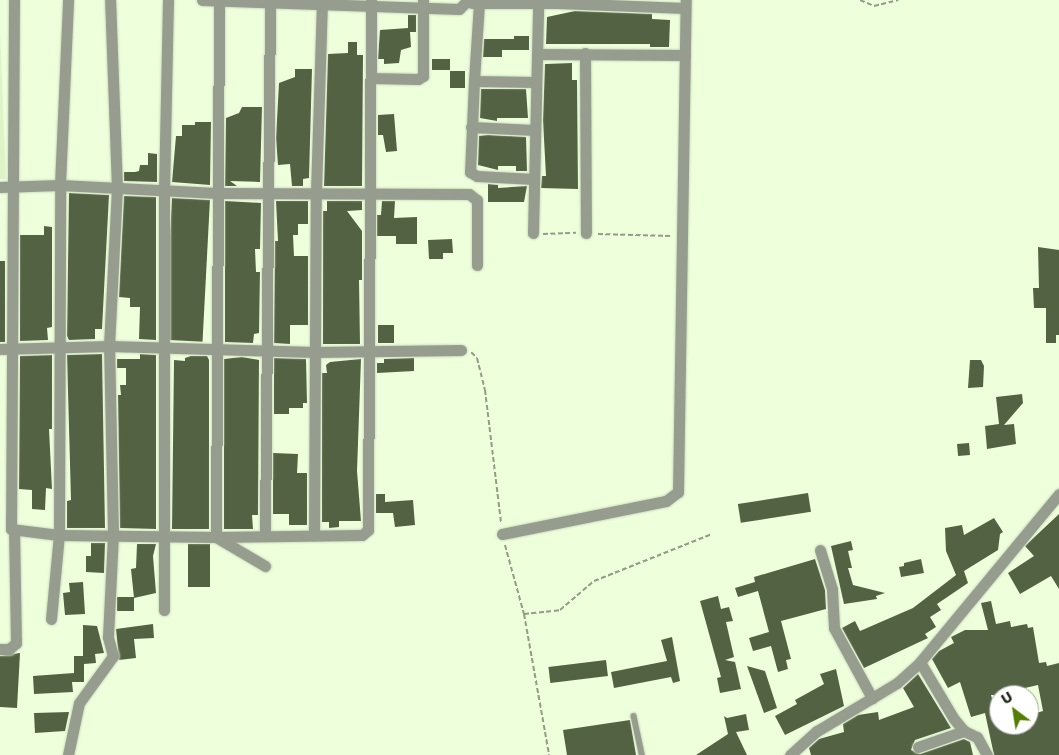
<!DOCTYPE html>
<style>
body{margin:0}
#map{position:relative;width:1059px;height:755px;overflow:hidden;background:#eeffdc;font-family:"Golos Text",sans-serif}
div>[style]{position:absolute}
.built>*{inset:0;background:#dff3c9}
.building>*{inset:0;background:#536243;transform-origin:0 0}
.path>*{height:2px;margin-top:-1px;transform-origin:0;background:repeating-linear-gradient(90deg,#919d84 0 5px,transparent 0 7.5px)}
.roads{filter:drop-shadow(0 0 1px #cddcbd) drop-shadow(0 0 1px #cddcbd)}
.service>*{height:5.5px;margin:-2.75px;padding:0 2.75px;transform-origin:2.75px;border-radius:2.75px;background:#969d8f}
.minor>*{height:11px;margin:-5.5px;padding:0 5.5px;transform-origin:5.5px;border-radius:5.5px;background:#969d8f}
span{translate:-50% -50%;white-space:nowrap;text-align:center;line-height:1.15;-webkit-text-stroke:5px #fff;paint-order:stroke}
.north{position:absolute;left:989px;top:685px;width:50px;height:50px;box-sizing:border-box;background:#fff;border:1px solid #a6a9a3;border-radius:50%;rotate:329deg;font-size:14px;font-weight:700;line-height:20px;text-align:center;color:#21271a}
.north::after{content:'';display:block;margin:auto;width:18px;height:22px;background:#547e00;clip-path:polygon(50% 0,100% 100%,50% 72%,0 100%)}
</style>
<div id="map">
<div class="built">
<i style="clip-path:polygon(0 29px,6px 179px,0 179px)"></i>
</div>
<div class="building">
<i style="clip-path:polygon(575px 11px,652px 14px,652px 19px,670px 20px,669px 47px,650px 47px,650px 44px,546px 44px,547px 17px)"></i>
<i style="clip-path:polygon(408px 15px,416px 15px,416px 32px,410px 32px,411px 47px,401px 50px,399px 63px,384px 64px,384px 59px,378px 59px,380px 30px,408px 28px)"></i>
<i style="clip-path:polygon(514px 36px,529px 36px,529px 50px,502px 50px,502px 57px,483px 57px,484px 39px,514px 39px)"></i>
<i style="clip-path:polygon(348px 42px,357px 42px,357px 55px,363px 55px,362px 186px,324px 186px,328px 54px,348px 53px)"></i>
<i style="left:432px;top:59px;width:18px;height:11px"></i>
<i style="clip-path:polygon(572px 63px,572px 80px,577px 80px,578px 189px,541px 188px,542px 176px,546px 176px,543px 120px,545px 64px)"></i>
<i style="clip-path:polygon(295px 69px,312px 69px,309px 178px,303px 179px,303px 186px,292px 186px,290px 164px,278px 165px,276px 138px,279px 83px,295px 77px)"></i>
<i style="left:450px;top:71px;width:15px;height:17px"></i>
<i style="clip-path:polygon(481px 89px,526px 89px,528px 118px,497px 118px,497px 121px,480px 118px)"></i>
<i style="clip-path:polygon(242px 107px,262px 107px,260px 182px,230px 181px,237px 186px,225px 186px,226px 118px,239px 113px)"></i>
<i style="clip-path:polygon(394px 114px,397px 151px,386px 152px,383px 135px,378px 135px,378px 115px)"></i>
<i style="clip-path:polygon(195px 122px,211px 122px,210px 185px,172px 182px,176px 136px,182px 136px,182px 125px,195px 125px)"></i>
<i style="clip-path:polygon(488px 135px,526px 137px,527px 171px,516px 171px,516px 166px,498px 166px,498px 170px,478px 165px,479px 136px)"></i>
<i style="clip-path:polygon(148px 153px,157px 154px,157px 182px,124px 181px,124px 172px,135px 172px,139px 171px,140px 165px,148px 165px)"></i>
<i style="clip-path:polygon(488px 184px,498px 185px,498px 188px,527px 186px,524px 202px,488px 202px)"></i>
<i style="clip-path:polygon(69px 193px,109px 195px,102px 329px,95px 329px,95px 339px,69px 340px,67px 336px)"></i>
<i style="clip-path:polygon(124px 196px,156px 197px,156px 340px,139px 339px,140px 307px,130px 307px,130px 298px,119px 297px)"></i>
<i style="left:172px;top:198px;width:38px;height:142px;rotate:3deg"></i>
<i style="clip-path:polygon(225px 201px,261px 203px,260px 249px,255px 249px,256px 272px,260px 272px,259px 333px,254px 334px,253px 343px,225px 342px)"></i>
<i style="clip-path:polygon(276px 201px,308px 201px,308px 224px,298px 224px,298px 235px,293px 235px,294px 256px,308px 256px,308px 325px,290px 325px,290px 344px,274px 343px,275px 241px,278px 241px)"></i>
<i style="clip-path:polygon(327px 201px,362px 201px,362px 210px,347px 211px,362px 231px,362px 280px,359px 280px,360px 344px,323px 344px,323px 211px,327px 211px)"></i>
<i style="clip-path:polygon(382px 201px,395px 201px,394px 218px,417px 217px,417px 244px,396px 244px,396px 236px,377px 236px,377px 215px,381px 215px)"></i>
<i style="clip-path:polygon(44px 226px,52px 227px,52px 327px,47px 328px,48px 340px,20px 341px,20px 235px,44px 235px)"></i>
<i style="clip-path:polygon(452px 239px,453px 253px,443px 253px,443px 259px,429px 259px,428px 240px)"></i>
<i style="clip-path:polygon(1038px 247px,1059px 250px,1059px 335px,1056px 335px,1056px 343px,1046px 343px,1046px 308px,1034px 308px,1033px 288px,1039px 288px)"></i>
<i style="left:0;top:261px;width:5px;height:81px"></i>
<i style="left:378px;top:325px;width:16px;height:18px"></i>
<i style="clip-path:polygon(102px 354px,105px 528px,67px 528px,67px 501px,71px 500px,67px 355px)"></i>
<i style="clip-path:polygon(140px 354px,156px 355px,156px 529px,120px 528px,118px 395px,121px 395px,120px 385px,126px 385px,126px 368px,117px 368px,117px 359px,140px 359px)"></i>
<i style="clip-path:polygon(52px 355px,52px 429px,49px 429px,52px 489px,46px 488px,45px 510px,32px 509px,32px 490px,19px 489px,20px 356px)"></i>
<i style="clip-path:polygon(191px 356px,207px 356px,209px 360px,209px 529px,172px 529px,174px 360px,185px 361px,185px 358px)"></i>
<i style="clip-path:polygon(242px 357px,259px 360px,258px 515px,252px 515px,253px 529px,224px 529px,224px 359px)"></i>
<i style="clip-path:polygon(274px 358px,306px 359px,307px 403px,303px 403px,303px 408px,289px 408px,289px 414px,274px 414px)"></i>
<i style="clip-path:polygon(414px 358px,414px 371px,377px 373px,377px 363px,384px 363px,384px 359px)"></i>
<i style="clip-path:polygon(361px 359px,357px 471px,361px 521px,339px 521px,339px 527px,329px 528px,329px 522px,322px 522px,322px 373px,327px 373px,326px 365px,330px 362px)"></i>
<i style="clip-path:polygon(970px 360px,981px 360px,984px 366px,983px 387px,968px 388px)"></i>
<i style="clip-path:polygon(1022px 394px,1023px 403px,1004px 425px,1014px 424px,1016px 444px,987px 449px,985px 426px,999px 424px,996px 397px)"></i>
<i style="left:969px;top:443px;width:12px;height:12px;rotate:85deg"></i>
<i style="clip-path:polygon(273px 453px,298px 454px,297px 473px,307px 473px,307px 525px,289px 525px,289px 514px,273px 514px)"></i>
<i style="left:808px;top:493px;width:19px;height:71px;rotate:81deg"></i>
<i style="clip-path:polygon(376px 494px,385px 494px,385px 502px,413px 500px,415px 525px,395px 527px,393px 513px,376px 513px)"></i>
<i style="clip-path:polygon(1059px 514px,1059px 589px,1051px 576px,1020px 594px,1008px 573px,1034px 556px,1025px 546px)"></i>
<i style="clip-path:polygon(994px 518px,1003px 532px,1000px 534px,998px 550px,964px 571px,968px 583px,937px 604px,941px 610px,930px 617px,936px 627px,925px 634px,928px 638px,864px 668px,842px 628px,855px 621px,860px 631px,913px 608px,956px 575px,946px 551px,945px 528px,962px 525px,964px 535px)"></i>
<i style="clip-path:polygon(851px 541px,853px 550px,848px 551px,852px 568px,848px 568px,853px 585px,885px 593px,876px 596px,877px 599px,844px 604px,831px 546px)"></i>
<i style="clip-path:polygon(91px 543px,105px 543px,104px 573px,86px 572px,86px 556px,91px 556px)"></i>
<i style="clip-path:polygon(137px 544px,156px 544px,153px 556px,156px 593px,134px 598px,131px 569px,136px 568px)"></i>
<i style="left:188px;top:544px;width:22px;height:43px"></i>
<i style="clip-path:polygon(815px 559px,825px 590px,826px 609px,781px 621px,791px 659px,786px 660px,788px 669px,778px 672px,771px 646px,753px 651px,749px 638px,769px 632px,758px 591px,738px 597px,735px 588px,755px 582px,754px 577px)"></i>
<i style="clip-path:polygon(921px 559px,924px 573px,901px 577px,899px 567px,904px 566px,904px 563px)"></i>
<i style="clip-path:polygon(83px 582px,85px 614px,65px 615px,63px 593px,70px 592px,69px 583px)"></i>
<i style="clip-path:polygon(718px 596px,721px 609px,729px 607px,733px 621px,726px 622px,734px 657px,725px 660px,735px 662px,741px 689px,720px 693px,717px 678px,721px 677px,700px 601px)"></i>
<i style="left:117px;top:597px;width:17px;height:14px"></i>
<i style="clip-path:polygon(evenodd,991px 601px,996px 624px,1010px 621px,1011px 627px,1027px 624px,1028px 628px,1033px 627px,1039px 663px,1046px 662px,1047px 666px,1059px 663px,1059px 755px,994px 755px,985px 713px,971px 717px,960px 682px,948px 688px,932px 659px,939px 651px,954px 643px,951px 637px,965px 630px,988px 630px,981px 603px,991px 601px,1038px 685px,1043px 711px,1029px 715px,1029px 725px,999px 725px,991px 695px,1013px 695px,1011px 691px,1038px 685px)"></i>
<i style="clip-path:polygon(153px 624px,154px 638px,134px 639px,136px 658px,119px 660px,116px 629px)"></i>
<i style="clip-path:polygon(83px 625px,97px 626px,104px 653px,95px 654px,96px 663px,84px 664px,84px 682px,72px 682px,73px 692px,34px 694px,33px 676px,74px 673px,74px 656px,83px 656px)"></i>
<i style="clip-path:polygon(672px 637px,680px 681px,673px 683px,671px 677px,614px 688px,611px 672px,667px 661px,661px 640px)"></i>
<i style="clip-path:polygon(20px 653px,17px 708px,0 707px,0 656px)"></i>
<i style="left:606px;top:660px;width:16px;height:58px;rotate:83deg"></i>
<i style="clip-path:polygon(747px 666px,765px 671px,777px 708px,764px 713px)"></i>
<i style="clip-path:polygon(836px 669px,844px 706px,785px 735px,775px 716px,797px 704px,795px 700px,824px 684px,820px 674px)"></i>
<i style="clip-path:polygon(918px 674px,951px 728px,915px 740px,911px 750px,920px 754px,964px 739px,970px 742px,973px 755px,811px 755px,809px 748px,819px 739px,844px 732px,843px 724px,858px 715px,878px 712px,879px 720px,914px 707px,903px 688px)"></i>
<i style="clip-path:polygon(69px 712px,65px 731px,35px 733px,34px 713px)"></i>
<i style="clip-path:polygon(746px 714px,749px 730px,736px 732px,747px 755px,696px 755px,728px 734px,724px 716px,727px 718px)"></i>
<i style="clip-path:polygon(630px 720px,636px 755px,567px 755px,563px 730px)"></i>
</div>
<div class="path">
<i style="left:860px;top:0;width:15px;rotate:23deg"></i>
<i style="left:874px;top:6px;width:25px;rotate:-14deg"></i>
<i style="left:543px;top:234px;width:33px;rotate:-2deg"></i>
<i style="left:598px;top:234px;width:73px;rotate:1.6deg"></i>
<i style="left:471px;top:352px;width:8px;rotate:45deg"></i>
<i style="left:477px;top:358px;width:33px;rotate:76deg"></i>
<i style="left:485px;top:390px;width:134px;rotate:83.1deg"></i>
<i style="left:505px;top:545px;width:72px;rotate:74.6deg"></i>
<i style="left:524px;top:614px;width:143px;rotate:79.9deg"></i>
<i style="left:524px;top:614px;width:36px;rotate:-6deg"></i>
<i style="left:560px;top:610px;width:45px;rotate:-40.5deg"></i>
<i style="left:594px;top:581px;width:127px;rotate:-21.7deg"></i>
</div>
<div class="roads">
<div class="service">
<i style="left:634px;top:716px;width:40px;rotate:78deg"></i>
</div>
<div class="minor">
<i style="left:14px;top:0;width:529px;rotate:90.32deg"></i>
<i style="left:11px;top:529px;width:48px;rotate:7.1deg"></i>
<i style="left:59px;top:535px;width:157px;rotate:0.7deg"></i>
<i style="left:216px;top:537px;width:146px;rotate:-0.8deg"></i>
<i style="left:362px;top:535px;width:8px;rotate:-40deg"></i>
<i style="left:368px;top:530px;width:530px;rotate:-89.68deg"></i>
<i style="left:202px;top:0;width:257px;rotate:2deg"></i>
<i style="left:459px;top:9px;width:13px;rotate:-45deg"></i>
<i style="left:219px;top:0;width:537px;rotate:90.32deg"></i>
<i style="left:216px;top:537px;width:57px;rotate:30.6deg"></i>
<i style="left:472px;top:3px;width:85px"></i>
<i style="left:557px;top:3px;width:3px;rotate:-90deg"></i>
<i style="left:479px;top:3px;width:78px;rotate:93.7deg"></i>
<i style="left:474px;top:81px;width:61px;rotate:0.9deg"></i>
<i style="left:557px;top:3px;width:128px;rotate:2.2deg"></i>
<i style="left:585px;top:53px;width:180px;rotate:89.7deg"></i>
<i style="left:538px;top:54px;width:147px;rotate:0.4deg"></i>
<i style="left:371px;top:78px;width:47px;rotate:1.2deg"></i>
<i style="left:418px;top:79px;width:6px;rotate:-31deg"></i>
<i style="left:423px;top:76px;width:76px;rotate:-90deg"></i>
<i style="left:474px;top:81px;width:91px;rotate:92.5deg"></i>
<i style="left:470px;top:172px;width:8px;rotate:30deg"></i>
<i style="left:477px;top:176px;width:57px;rotate:3deg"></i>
<i style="left:471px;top:127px;width:64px;rotate:2.7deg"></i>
<i style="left:0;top:187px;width:60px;rotate:-1.9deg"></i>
<i style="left:60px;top:185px;width:157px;rotate:2.9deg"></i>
<i style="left:217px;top:193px;width:252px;rotate:0.2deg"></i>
<i style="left:469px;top:194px;width:10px;rotate:37deg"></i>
<i style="left:477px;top:200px;width:65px;rotate:90deg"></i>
<i style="left:533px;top:233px;width:229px;rotate:-88.7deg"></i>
<i style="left:0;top:349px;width:109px;rotate:-1.6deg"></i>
<i style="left:109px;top:346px;width:206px;rotate:1.7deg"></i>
<i style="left:315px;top:352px;width:146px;rotate:-0.8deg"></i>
<i style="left:314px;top:533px;width:341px;rotate:-89.7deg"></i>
<i style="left:316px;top:192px;width:192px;rotate:-88.2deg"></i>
<i style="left:502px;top:534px;width:167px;rotate:-11.4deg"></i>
<i style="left:666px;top:501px;width:15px;rotate:-37deg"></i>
<i style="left:678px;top:492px;width:492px;rotate:-89.1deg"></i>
<i style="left:265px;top:535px;width:535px;rotate:-89.46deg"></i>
<i style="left:820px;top:550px;width:41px;rotate:72.9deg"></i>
<i style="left:832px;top:589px;width:39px;rotate:87deg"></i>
<i style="left:834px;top:628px;width:80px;rotate:61.5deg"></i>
<i style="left:164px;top:610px;width:419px;rotate:-90deg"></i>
<i style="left:164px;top:191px;width:191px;rotate:-88.8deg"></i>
<i style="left:51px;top:619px;width:84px;rotate:-84.6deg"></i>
<i style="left:59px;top:535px;width:350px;rotate:-89.8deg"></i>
<i style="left:60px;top:185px;width:185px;rotate:-87.5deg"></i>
<i style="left:0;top:649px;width:9px"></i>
<i style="left:9px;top:649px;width:9px;rotate:-41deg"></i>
<i style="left:16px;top:643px;width:112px;rotate:-91deg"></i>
<i style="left:920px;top:662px;width:66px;rotate:59.2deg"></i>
<i style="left:954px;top:719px;width:16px;rotate:50deg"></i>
<i style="left:964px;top:731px;width:14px;rotate:25deg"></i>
<i style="left:977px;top:737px;width:21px;rotate:61deg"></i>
<i style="left:918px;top:747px;width:49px;rotate:-19.2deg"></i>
<i style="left:68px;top:755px;width:53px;rotate:-78.1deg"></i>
<i style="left:79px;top:703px;width:58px;rotate:-54.1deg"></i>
<i style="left:113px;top:656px;width:20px;rotate:-105deg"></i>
<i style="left:108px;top:637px;width:104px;rotate:-87.2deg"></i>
<i style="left:113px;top:533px;width:187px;rotate:-91.2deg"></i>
<i style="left:109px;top:346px;width:158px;rotate:-87.1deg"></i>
<i style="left:117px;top:188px;width:188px;rotate:-92.1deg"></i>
<i style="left:790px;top:755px;width:36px;rotate:-42deg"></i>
<i style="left:817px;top:731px;width:93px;rotate:-31deg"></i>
<i style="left:897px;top:683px;width:31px;rotate:-42deg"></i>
<i style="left:920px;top:662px;width:218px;rotate:-50.4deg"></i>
</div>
</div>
<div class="north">U</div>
</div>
